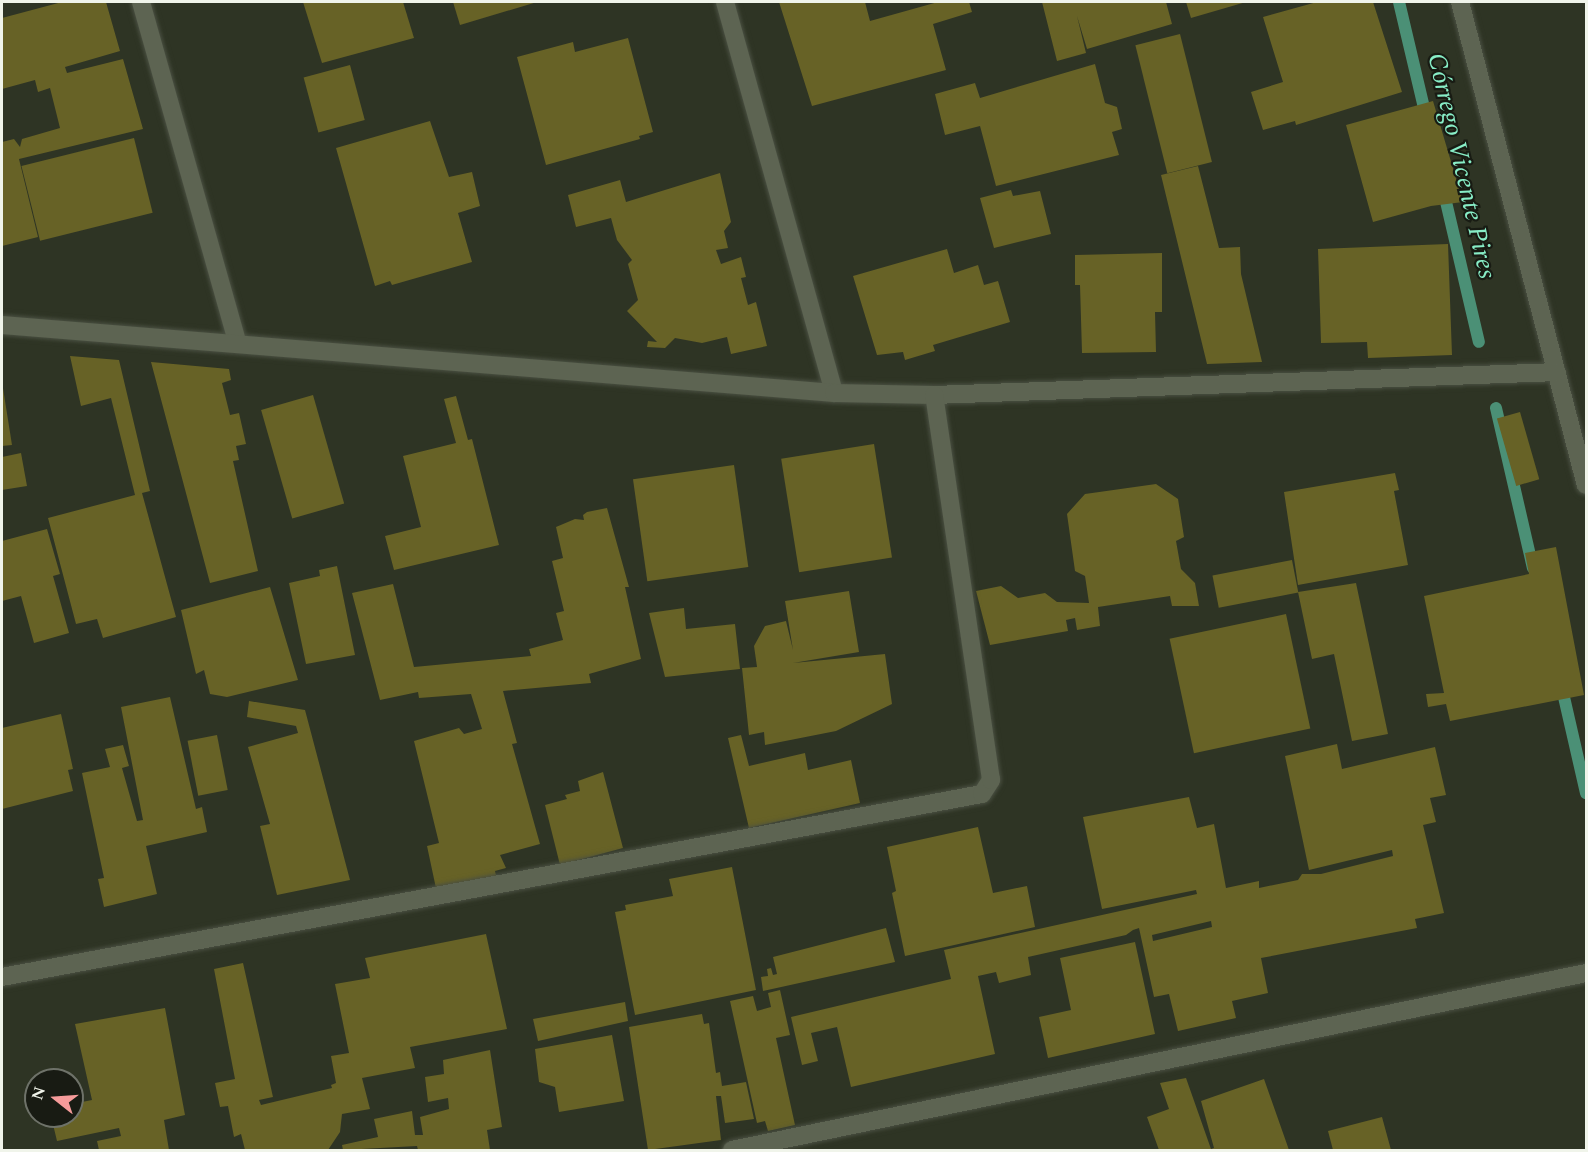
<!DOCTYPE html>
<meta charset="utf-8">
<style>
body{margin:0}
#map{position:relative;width:1588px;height:1152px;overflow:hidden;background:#2e3424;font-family:Spectral,serif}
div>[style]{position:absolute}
.stream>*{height:12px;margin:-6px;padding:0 6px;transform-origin:6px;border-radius:6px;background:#4b9076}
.building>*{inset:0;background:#676226;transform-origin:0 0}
.roads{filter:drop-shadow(0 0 2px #4a5042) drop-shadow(0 0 2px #4a5042)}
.minor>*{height:18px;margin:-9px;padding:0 9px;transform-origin:9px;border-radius:9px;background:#5d6452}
span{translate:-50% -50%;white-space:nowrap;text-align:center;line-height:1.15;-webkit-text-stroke:4.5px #181b13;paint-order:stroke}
.water-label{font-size:26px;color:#88eec7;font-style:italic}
.frame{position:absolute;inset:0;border:3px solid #f0f4ea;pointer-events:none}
.north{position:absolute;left:24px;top:1068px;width:60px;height:60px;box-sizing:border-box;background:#181b13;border:2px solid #6e7269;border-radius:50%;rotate:287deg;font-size:16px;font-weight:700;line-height:24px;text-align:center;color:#f0f4ea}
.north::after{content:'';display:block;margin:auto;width:21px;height:27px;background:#f59b9a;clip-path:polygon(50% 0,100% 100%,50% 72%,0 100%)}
</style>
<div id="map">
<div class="stream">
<i style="left:1399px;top:2px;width:121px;rotate:76.7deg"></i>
<i style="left:1443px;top:189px;width:157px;rotate:76.8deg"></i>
<i style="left:1496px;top:408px;width:164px;rotate:77deg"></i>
<i style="left:1561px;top:684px;width:112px;rotate:77.1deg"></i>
</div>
<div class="building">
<i style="clip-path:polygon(62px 2px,106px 2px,120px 51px,65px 67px,67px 73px,123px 59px,143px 129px,19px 159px,38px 237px,2px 246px,2px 142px,14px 139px,20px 147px,22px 139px,60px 128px,50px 88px,38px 92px,35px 80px,2px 89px,2px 18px)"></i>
<i style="clip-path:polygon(303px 2px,403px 2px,414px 38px,322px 63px)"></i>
<i style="clip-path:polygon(453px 2px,537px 2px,460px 25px)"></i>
<i style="clip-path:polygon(779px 2px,865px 2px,870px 21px,938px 2px,969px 2px,972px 12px,933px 24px,946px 70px,812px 106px)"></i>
<i style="clip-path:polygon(1042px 2px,1166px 2px,1172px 24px,1087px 49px,1077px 16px,1086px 53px,1057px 61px)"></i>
<i style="clip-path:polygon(1186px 2px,1246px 2px,1191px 18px)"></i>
<i style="clip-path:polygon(1317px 2px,1373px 2px,1402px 92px,1296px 125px,1295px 121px,1263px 130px,1251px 92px,1283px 82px,1263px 17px)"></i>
<i style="left:1180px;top:34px;width:132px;height:46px;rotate:76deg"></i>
<i style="clip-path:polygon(628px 38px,653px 132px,639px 136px,640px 139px,546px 165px,517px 57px,573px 42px,575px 52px)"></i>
<i style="clip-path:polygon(1095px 64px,1105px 103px,1117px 107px,1122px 129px,1112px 132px,1119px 155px,996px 186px,980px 126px,945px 135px,935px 94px,975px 83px,980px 98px)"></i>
<i style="left:350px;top:65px;width:57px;height:48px;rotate:75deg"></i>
<i style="clip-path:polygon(1433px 101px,1463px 202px,1431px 206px,1373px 222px,1346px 125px)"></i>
<i style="clip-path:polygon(430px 121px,449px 177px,472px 172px,480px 206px,458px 213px,472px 262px,392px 285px,390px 281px,375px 286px,336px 148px)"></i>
<i style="left:134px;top:138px;width:77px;height:116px;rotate:76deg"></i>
<i style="clip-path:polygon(1198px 166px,1219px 248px,1240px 247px,1241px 274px,1262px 362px,1207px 364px,1161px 175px)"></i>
<i style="clip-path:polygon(720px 173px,731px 222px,724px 231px,728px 248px,716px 250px,721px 264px,741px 257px,746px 277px,741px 278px,748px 305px,756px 302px,767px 346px,731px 354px,727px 337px,702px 343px,675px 338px,665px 348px,647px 347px,648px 341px,657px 342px,627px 311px,638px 300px,628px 264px,632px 260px,617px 240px,611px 218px,576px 227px,568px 195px,620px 180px,626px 202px)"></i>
<i style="clip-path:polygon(1011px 190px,1013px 196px,1040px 191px,1051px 234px,994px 248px,980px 198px)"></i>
<i style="clip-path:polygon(1448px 244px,1452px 355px,1368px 358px,1367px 342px,1321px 343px,1318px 249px)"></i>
<i style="clip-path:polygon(947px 249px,954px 273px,978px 265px,984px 285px,998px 281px,1010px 322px,933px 345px,935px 351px,905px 360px,903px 352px,877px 355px,853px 276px)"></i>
<i style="clip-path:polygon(1162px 253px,1162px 312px,1155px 312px,1156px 352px,1082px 353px,1080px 285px,1075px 285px,1075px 255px)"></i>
<i style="clip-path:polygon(70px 356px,119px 360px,150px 491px,142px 493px,176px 617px,103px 638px,97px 619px,76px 624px,48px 518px,135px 495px,111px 398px,81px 406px)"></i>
<i style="clip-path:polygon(151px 362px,229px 369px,231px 380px,222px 383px,230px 415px,239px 413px,246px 444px,236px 446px,239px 460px,233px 461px,258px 571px,210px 583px)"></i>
<i style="clip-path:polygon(2px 382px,12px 445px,2px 446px)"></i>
<i style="left:313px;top:395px;width:113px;height:54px;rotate:74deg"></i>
<i style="clip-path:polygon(456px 396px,468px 440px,472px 439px,499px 545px,394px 570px,385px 536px,421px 527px,403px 456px,456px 443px,444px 399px)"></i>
<i style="left:1520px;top:412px;width:70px;height:24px;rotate:74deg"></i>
<i style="left:874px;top:444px;width:115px;height:94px;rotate:81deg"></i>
<i style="clip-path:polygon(21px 453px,27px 486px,2px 490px,2px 457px)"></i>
<i style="left:734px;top:465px;width:103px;height:102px;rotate:82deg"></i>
<i style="clip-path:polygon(1395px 473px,1399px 490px,1394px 491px,1408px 565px,1298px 585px,1284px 492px)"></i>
<i style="clip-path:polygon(1156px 484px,1178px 499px,1184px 537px,1176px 541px,1181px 569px,1195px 583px,1199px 606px,1172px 606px,1170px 596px,1098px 607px,1100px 626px,1077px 630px,1075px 618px,1066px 620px,1068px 631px,990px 645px,976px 591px,1001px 586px,1018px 598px,1045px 593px,1057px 602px,1089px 603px,1085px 576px,1075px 571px,1067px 514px,1085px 494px)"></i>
<i style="clip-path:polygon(607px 508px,629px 587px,625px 587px,641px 659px,589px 674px,591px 683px,503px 691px,517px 743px,512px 744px,540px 844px,500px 855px,506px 868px,495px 871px,498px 883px,437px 893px,427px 846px,439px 843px,414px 741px,459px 728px,464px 734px,482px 729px,471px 694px,419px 698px,418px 692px,380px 700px,352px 593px,393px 584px,414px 667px,531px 656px,529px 649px,563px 640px,556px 613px,564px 611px,552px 561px,563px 558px,556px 527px,575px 519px,584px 520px,583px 515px,587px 512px)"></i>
<i style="clip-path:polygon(47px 529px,60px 574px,53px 576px,69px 633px,34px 643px,21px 596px,2px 601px,2px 541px)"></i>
<i style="clip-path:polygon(1556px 547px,1584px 695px,1450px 721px,1446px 704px,1428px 707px,1426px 694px,1444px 693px,1424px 596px,1529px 574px,1525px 553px)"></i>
<i style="left:1292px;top:560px;width:33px;height:81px;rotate:79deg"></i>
<i style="clip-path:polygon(337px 566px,355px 655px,306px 664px,289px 583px,320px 576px,319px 570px)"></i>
<i style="clip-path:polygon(1356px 583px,1388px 734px,1352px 741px,1334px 654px,1312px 659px,1298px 592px)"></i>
<i style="clip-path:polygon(270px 587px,298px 680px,227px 697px,210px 694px,204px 670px,196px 674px,181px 610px)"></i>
<i style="clip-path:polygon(849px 591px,859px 652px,793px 663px,885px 654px,892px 704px,836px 731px,765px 745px,764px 732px,749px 735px,742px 668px,757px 667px,754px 646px,765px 626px,786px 621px,793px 650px,785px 601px)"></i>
<i style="clip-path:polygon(684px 608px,686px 629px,735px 624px,740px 669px,665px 677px,649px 613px)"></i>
<i style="left:1286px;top:614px;width:117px;height:119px;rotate:78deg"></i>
<i style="clip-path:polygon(170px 697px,196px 809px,202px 807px,207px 832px,146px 846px,157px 894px,104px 907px,98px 879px,104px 878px,82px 773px,110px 767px,105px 749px,123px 745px,129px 766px,122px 768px,137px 821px,143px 820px,121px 707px)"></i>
<i style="clip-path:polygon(249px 701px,305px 710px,350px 880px,277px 895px,260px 826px,270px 824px,248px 747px,298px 733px,296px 726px,247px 717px)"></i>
<i style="clip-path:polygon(61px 714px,73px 769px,68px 770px,73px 791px,2px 809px,2px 728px)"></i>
<i style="left:217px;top:735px;width:56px;height:30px;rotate:79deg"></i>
<i style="clip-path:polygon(741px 735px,749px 766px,805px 753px,808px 770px,851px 760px,860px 803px,749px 828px,728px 738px)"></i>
<i style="clip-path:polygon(evenodd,1337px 744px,1342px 769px,1435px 747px,1446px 795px,1430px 798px,1436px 822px,1423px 825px,1444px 913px,1415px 919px,1417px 928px,1261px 958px,1268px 993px,1232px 1001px,1236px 1018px,1178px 1031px,1169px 994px,1154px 997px,1139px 928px,1133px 930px,1126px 935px,1028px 957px,1031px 975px,999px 983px,996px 972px,978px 976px,995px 1054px,851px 1087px,837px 1027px,811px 1033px,818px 1061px,802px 1065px,791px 1017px,951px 979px,944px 950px,1197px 894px,1196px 890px,1102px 909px,1083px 817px,1189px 797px,1197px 828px,1214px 824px,1226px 888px,1259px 881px,1259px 888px,1298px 880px,1302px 874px,1321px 874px,1393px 856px,1392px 850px,1309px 870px,1285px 756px,1337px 744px,1211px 921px,1212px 927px,1153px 941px,1152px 935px,1211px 921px)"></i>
<i style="clip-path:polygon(603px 772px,623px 848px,560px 865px,545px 805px,567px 799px,565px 795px,580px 791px,578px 781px)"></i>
<i style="clip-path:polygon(978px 827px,993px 893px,1027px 886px,1035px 927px,905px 956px,892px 893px,896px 891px,887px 847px)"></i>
<i style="clip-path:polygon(732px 867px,756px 990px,635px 1015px,615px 912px,626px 910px,625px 905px,673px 896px,669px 879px)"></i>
<i style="clip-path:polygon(886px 928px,895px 962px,763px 991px,761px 977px,768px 976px,767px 969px,771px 968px,773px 975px,777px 974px,773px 957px)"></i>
<i style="clip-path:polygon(486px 934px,507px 1029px,410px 1047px,415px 1068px,362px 1078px,370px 1109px,342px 1114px,340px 1132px,328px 1150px,245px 1150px,241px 1134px,234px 1137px,228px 1106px,220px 1107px,215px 1083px,235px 1079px,214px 969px,243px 963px,273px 1097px,259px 1100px,261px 1105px,332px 1088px,331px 1085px,336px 1083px,331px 1056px,349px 1053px,335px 984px,370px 978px,365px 958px)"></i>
<i style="clip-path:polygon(1135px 942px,1155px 1034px,1048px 1058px,1039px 1017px,1071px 1010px,1060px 958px)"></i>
<i style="clip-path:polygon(780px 990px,790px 1035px,776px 1038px,795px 1125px,768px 1131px,765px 1121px,757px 1123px,730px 1001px,753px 996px,757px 1011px,771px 1007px,768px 993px)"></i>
<i style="clip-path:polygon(625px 1002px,628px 1021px,538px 1041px,533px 1019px)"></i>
<i style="clip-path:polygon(165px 1008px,185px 1115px,164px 1120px,169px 1150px,99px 1150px,97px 1141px,121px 1136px,119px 1128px,57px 1141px,51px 1116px,72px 1116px,72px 1104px,92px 1100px,75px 1024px)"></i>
<i style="clip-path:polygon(702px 1014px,704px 1024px,709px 1023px,716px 1073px,720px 1072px,722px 1086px,746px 1082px,754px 1119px,725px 1123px,721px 1096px,716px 1096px,721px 1140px,648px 1150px,629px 1027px)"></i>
<i style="clip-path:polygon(612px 1035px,624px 1101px,559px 1112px,555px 1087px,539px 1082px,535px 1049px)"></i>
<i style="clip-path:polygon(490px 1050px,502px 1127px,487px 1130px,490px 1150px,418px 1150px,417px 1146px,343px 1150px,342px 1145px,378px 1137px,374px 1119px,412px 1111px,415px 1135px,423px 1135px,420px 1117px,449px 1109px,448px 1098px,428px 1102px,425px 1077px,444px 1074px,443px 1060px)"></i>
<i style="clip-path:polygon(1186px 1078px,1211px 1149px,1214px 1148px,1201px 1101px,1264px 1079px,1289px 1150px,1159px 1150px,1147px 1117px,1169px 1109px,1160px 1083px)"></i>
<i style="clip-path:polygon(1382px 1117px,1391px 1150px,1333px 1150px,1328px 1131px)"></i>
</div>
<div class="roads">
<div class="minor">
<i style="left:141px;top:2px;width:355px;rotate:74.2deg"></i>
<i style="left:725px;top:2px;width:406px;rotate:74.4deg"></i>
<i style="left:1460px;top:2px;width:499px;rotate:75.4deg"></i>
<i style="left:2px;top:325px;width:835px;rotate:4.67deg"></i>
<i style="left:834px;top:393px;width:100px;rotate:1.1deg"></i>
<i style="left:934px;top:395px;width:623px;rotate:-2.11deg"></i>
<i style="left:2px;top:977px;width:997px;rotate:-10.58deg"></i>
<i style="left:982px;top:794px;width:17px;rotate:-57deg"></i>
<i style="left:991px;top:780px;width:389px;rotate:-98.4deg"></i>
<i style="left:732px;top:1150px;width:872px;rotate:-11.71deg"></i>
</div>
</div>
<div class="water-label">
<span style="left:1461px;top:166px;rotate:77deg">Córrego Vicente Pires</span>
</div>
<div class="frame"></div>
<div class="north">N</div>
</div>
